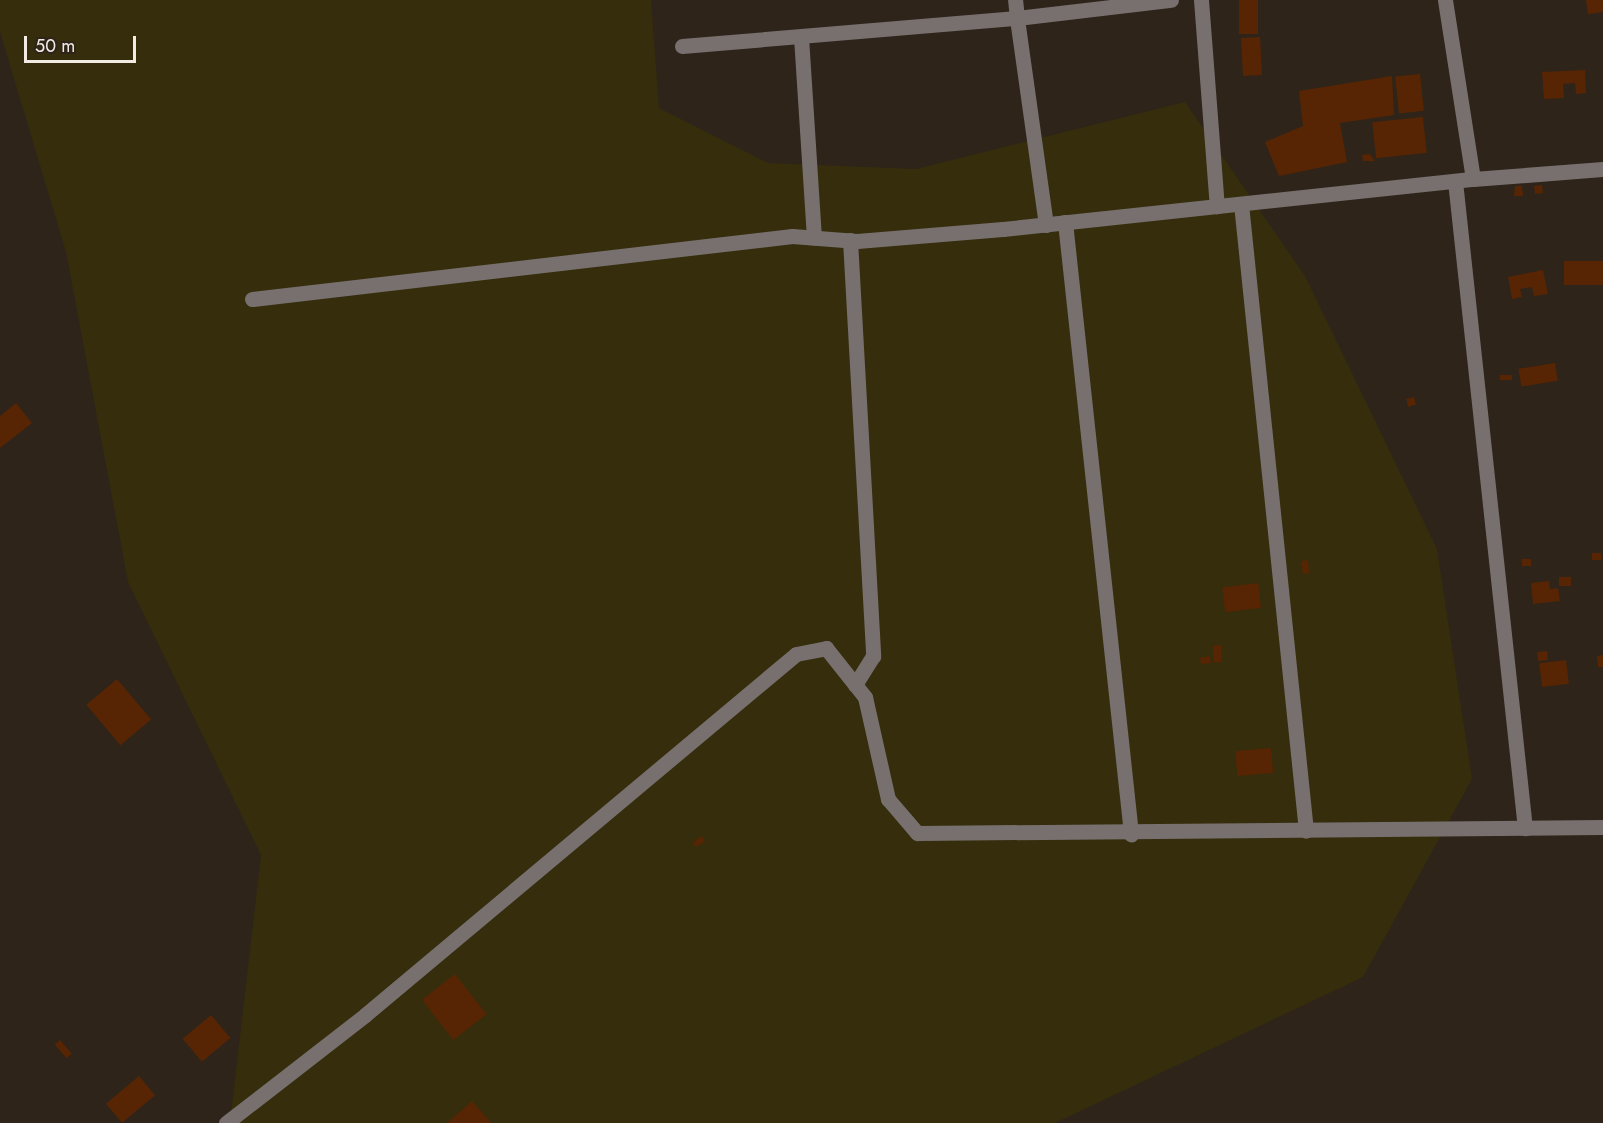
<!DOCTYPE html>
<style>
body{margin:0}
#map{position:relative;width:1603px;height:1123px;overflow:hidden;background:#2e241a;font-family:Jost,sans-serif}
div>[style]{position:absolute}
.sand>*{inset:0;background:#352d0c}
.building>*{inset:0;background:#572503;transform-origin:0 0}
.minor>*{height:15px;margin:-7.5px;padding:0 7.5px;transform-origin:7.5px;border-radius:7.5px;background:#78706f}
span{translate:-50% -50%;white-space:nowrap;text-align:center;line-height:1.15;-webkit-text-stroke:6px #2e241a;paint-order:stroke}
.scale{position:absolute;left:24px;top:36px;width:112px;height:27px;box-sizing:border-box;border:3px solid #f2ece5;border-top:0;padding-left:8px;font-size:18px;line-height:21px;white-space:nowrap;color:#f2ece5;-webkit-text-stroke:4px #2e241a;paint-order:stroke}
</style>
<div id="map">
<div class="sand">
<i style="clip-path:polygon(0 0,651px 0,659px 108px,768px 163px,916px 169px,1185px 102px,1305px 276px,1437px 549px,1472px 779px,1363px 977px,1055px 1123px,230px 1123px,261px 855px,128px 582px,66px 252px,0 32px)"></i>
</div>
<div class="building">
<i style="left:1239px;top:0;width:19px;height:34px"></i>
<i style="clip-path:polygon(1586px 0,1603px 0,1603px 12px,1588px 14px)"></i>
<i style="left:1260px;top:37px;width:38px;height:19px;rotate:87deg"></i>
<i style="clip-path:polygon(1585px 70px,1586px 93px,1576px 94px,1575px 83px,1563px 84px,1564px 98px,1544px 99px,1542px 72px)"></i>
<i style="left:1420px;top:74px;width:37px;height:25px;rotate:84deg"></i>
<i style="clip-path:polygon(1392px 76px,1394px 115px,1340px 123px,1347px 162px,1279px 176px,1265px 142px,1303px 126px,1299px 91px)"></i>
<i style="left:1423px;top:117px;width:36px;height:51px;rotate:84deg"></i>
<i style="clip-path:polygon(1370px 154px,1375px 161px,1363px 161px,1362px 155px)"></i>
<i style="left:1542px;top:185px;width:8px;height:8px;rotate:83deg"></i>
<i style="clip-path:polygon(1515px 186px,1522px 186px,1523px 196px,1514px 196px)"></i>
<i style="left:1603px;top:261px;width:24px;height:39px;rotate:90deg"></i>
<i style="clip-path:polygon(1543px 270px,1548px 294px,1534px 296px,1532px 287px,1520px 289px,1522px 297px,1512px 299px,1508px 277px)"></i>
<i style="left:1555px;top:363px;width:18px;height:37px;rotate:81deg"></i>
<i style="left:1512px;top:375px;width:5px;height:12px;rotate:90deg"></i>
<i style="left:1414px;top:397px;width:8px;height:8px;rotate:76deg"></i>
<i style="clip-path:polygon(16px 403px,32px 423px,0 448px,0 416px)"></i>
<i style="left:1592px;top:553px;width:9px;height:7px"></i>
<i style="left:1522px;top:559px;width:9px;height:7px"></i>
<i style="clip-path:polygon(1308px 560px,1309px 573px,1303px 574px,1301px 561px)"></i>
<i style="left:1571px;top:577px;width:9px;height:12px;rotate:90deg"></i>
<i style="clip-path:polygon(1549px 581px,1550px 589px,1558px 588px,1560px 601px,1533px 604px,1531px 583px)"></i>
<i style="left:1258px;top:583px;width:25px;height:36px;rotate:83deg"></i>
<i style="left:1221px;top:645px;width:17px;height:8px;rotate:87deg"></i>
<i style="left:1547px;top:651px;width:9px;height:10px;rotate:84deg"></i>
<i style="clip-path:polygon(1603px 655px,1603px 667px,1598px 667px,1597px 656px)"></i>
<i style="clip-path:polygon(1210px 656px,1211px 663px,1201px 664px,1200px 658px)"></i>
<i style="left:1566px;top:660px;width:24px;height:27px;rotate:83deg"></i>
<i style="left:117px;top:679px;width:53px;height:40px;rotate:50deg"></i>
<i style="left:1271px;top:748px;width:25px;height:36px;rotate:85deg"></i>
<i style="clip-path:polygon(701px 836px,705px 841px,696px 847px,693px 843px)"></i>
<i style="left:455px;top:974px;width:51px;height:42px;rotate:52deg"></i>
<i style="left:211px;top:1015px;width:30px;height:37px;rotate:50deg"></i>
<i style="left:60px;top:1040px;width:18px;height:7px;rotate:49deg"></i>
<i style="left:139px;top:1076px;width:25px;height:43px;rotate:50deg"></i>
<i style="clip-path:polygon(472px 1101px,491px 1123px,447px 1123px)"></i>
</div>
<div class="minor">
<i style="left:1201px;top:0;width:207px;rotate:85.6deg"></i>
<i style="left:1445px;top:0;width:181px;rotate:81.1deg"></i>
<i style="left:1473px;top:179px;width:130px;rotate:-4.4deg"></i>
<i style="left:801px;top:37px;width:201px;rotate:86.3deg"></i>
<i style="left:682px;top:46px;width:336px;rotate:-4.8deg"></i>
<i style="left:1017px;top:18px;width:18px;rotate:-96deg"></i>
<i style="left:1455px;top:181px;width:651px;rotate:83.83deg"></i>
<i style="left:1241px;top:204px;width:630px;rotate:84.08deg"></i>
<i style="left:1065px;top:222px;width:616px;rotate:83.84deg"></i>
<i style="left:1046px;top:225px;width:209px;rotate:-98deg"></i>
<i style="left:1017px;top:18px;width:155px;rotate:-6.7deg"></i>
<i style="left:850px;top:240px;width:417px;rotate:86.8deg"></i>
<i style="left:873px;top:656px;width:34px;rotate:122deg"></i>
<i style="left:252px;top:299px;width:544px;rotate:-6.65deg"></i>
<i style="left:792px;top:236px;width:65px;rotate:4.4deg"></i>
<i style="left:857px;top:241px;width:146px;rotate:-4.7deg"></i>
<i style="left:1003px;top:229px;width:473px;rotate:-6.1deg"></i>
<i style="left:226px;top:1123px;width:176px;rotate:-37.8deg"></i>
<i style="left:365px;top:1015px;width:562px;rotate:-39.95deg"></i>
<i style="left:796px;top:654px;width:31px;rotate:-11deg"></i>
<i style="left:826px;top:648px;width:63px;rotate:51.5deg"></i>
<i style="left:865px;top:697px;width:105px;rotate:77.3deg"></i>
<i style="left:888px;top:799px;width:45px;rotate:49.5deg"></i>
<i style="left:917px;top:833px;width:686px;rotate:-0.5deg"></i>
</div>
<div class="scale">50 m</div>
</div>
